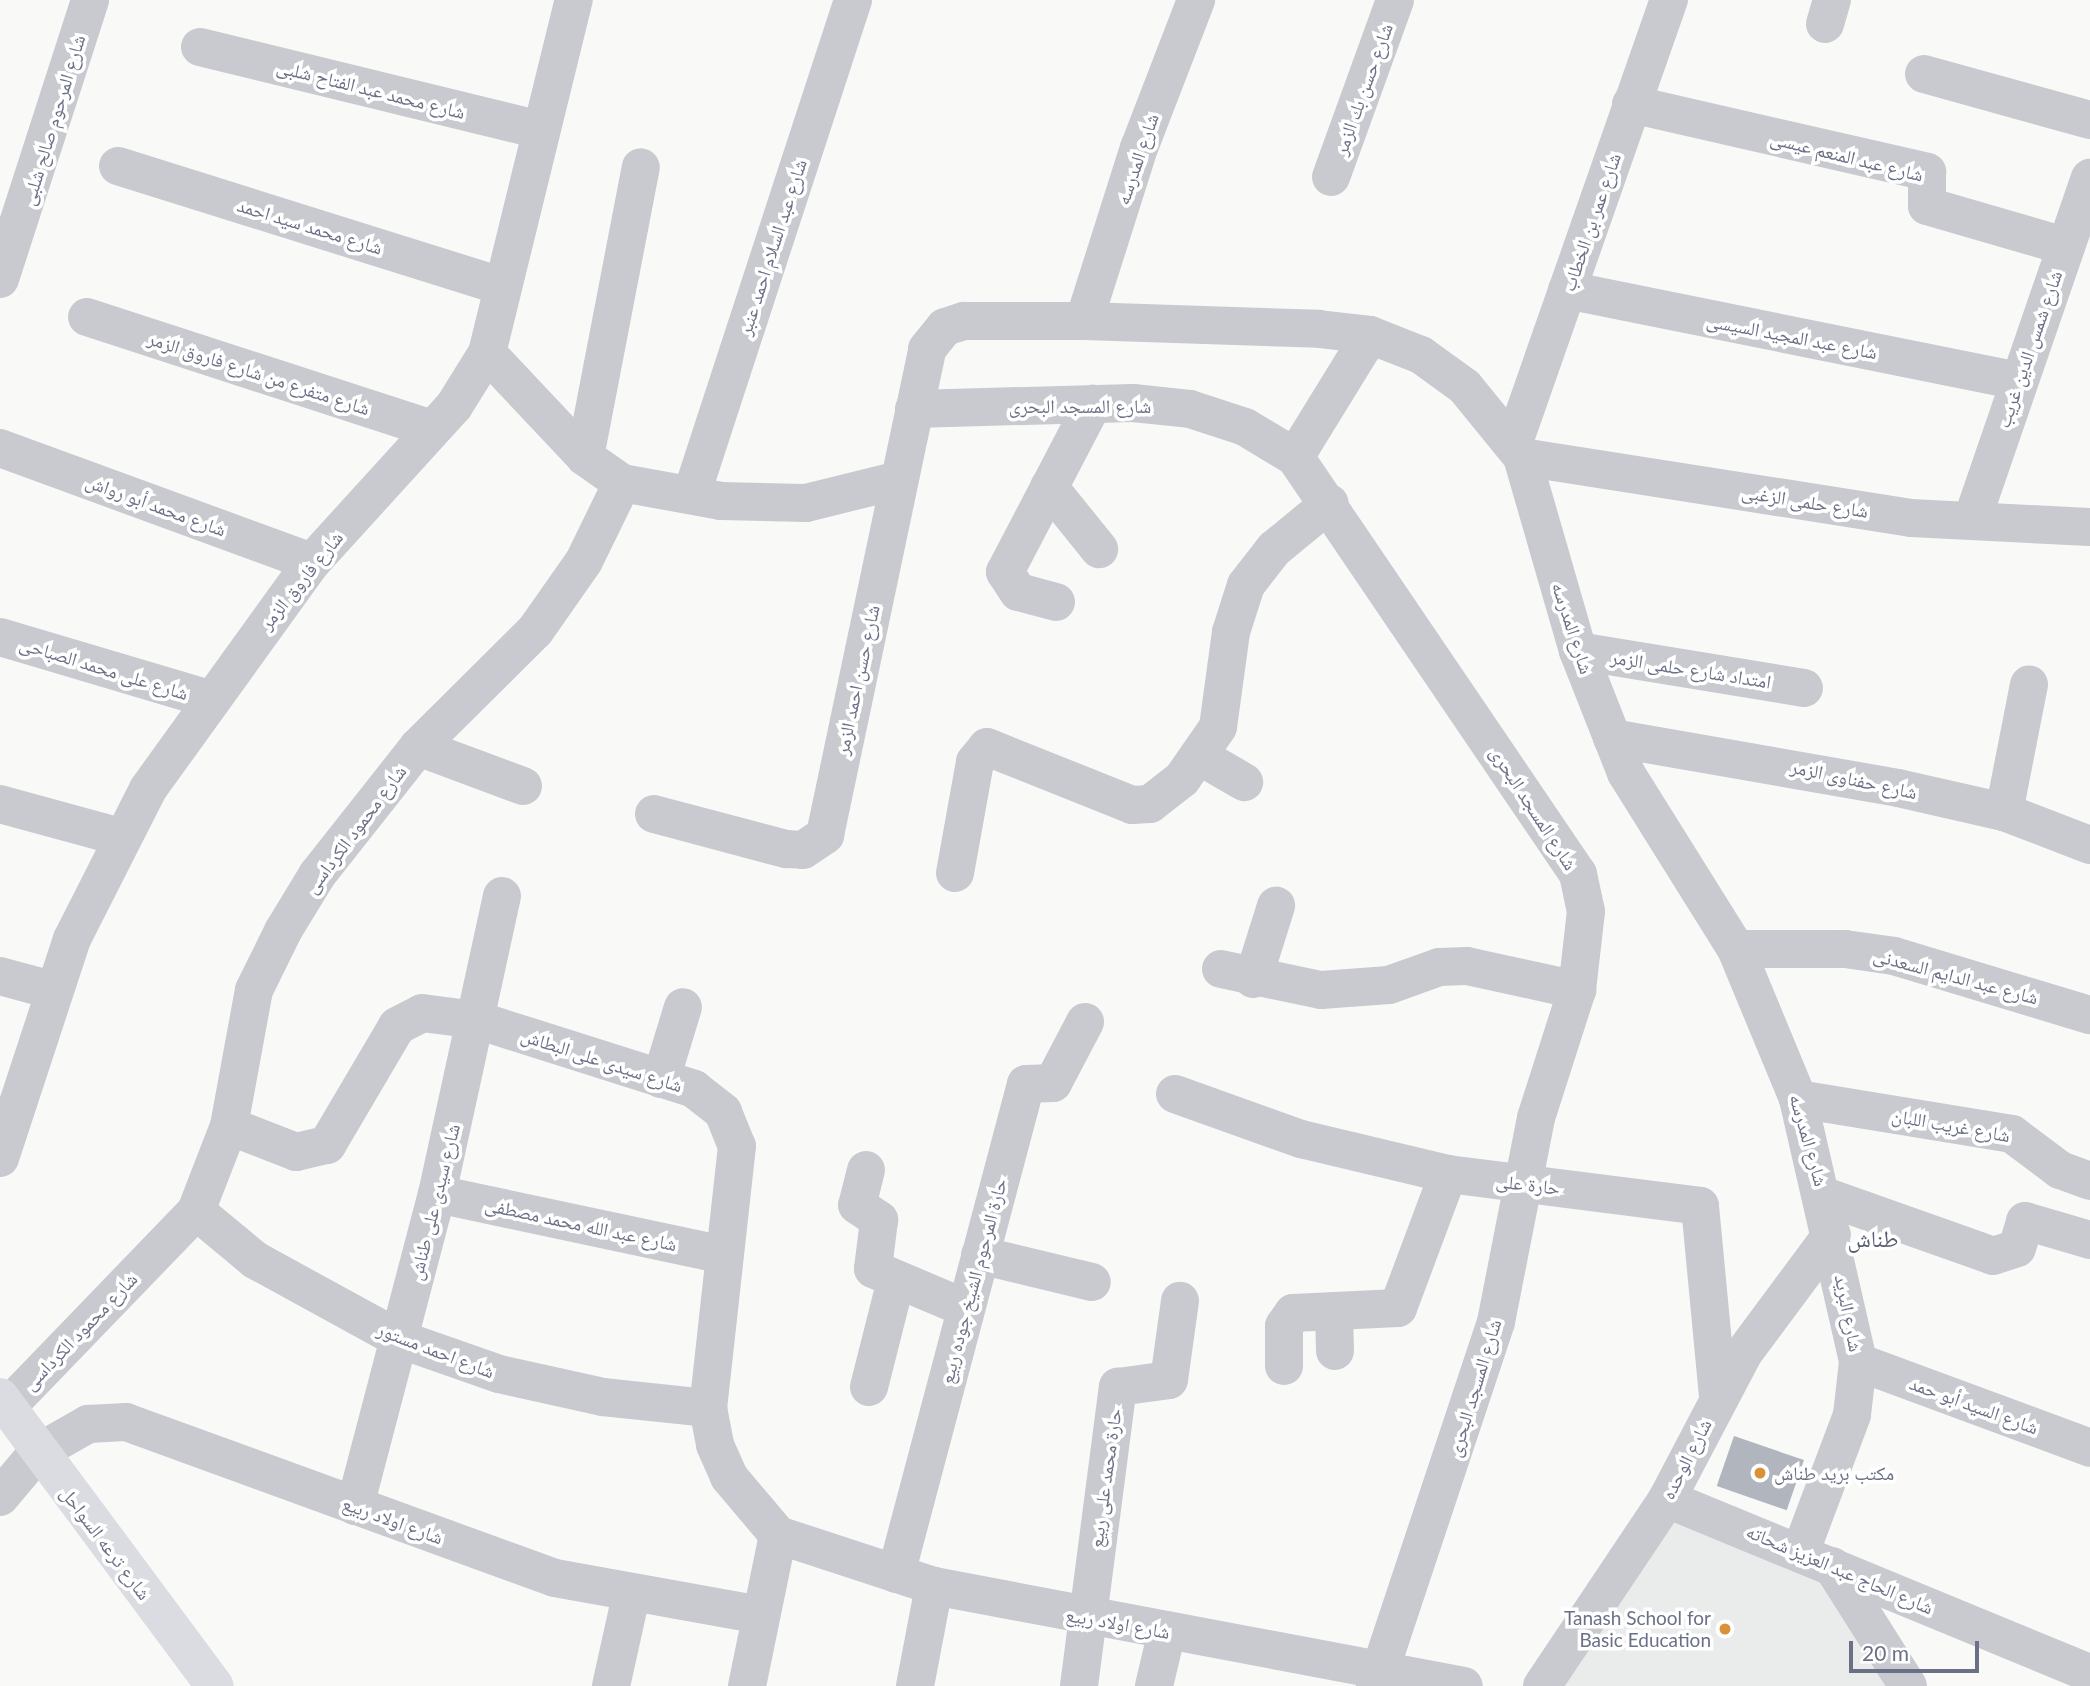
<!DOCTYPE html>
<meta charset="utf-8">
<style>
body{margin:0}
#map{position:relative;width:2090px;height:1686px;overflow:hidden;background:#f9faf8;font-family:Lato,"Noto Naskh Arabic",sans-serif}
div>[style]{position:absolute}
.built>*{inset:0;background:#eaebeb}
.building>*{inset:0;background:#b1b5be;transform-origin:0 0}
.minor>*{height:38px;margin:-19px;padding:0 19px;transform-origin:19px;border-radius:19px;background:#c8cacf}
.major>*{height:38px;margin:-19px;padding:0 19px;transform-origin:19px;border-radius:19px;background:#dadce1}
.dots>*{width:19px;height:19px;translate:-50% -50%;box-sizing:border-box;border:4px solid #fff;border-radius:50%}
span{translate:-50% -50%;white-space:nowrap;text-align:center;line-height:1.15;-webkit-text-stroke:7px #fff;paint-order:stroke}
.street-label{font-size:19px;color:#6a7187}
.poi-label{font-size:19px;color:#6a7187}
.left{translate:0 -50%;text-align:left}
.right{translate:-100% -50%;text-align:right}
.quarter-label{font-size:23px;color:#585d6d}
.scale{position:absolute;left:1849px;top:1641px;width:130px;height:32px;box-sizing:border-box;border:4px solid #6a7187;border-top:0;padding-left:9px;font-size:21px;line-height:24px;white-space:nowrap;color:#6a7187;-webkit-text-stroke:5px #fff;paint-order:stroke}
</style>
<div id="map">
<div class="built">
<i style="clip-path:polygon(1675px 1521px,1819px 1573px,1890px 1686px,1553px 1686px)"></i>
</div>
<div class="building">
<i style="left:1734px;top:1436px;width:74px;height:53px;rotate:19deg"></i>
</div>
<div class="minor">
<i style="left:1825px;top:24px;width:25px;rotate:-74deg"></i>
<i style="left:200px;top:47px;width:351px;rotate:13.7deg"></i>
<i style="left:1924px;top:74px;width:172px;rotate:15.5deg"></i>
<i style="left:1631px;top:104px;width:304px;rotate:12.9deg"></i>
<i style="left:1927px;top:172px;width:34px;rotate:90deg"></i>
<i style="left:1927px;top:206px;width:144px;rotate:16.2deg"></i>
<i style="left:118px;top:166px;width:401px;rotate:17.4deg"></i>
<i style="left:1331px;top:177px;width:188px;rotate:-70.1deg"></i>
<i style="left:0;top:279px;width:293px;rotate:-72.1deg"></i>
<i style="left:1567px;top:290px;width:459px;rotate:11.4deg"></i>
<i style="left:87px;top:317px;width:363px;rotate:18deg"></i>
<i style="left:1084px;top:321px;width:182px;rotate:-72.4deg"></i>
<i style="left:1139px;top:148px;width:159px;rotate:-68.9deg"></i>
<i style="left:487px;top:353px;width:143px;rotate:46.7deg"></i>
<i style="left:585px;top:457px;width:45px;rotate:35.1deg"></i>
<i style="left:622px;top:483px;width:101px;rotate:10.3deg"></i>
<i style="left:721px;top:501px;width:85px;rotate:1.3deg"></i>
<i style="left:806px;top:503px;width:96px;rotate:-13.9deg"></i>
<i style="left:914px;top:409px;width:219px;rotate:-1.6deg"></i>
<i style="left:1133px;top:403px;width:57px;rotate:6deg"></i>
<i style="left:1190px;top:409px;width:58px;rotate:18.1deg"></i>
<i style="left:1245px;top:427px;width:58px;rotate:31deg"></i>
<i style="left:1295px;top:457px;width:504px;rotate:55.84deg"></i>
<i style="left:1578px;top:874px;width:38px;rotate:78deg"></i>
<i style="left:1586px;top:911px;width:80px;rotate:96.5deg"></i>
<i style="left:1577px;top:990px;width:134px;rotate:107.8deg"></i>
<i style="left:1536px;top:1118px;width:208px;rotate:101.1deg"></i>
<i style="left:1496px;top:1322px;width:384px;rotate:108.4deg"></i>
<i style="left:1513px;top:445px;width:472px;rotate:-70.7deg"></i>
<i style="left:0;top:448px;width:332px;rotate:20.1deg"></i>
<i style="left:585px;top:457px;width:295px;rotate:-79.1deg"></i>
<i style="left:1295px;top:457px;width:143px;rotate:-58.4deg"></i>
<i style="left:1522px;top:457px;width:394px;rotate:8.9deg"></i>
<i style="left:1911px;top:518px;width:179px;rotate:2.9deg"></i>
<i style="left:1049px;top:487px;width:80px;rotate:51.1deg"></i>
<i style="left:692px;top:493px;width:519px;rotate:-71.91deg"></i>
<i style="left:1972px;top:520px;width:362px;rotate:-71deg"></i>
<i style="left:1056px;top:602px;width:39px;rotate:-165deg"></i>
<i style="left:1018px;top:592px;width:24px;rotate:-123deg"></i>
<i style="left:1005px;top:572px;width:190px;rotate:-62.4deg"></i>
<i style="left:0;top:637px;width:218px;rotate:16.5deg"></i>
<i style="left:1578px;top:651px;width:229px;rotate:9.3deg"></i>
<i style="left:1612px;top:738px;width:290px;rotate:9.9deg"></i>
<i style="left:1898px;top:788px;width:109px;rotate:12.8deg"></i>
<i style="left:2004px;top:812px;width:92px;rotate:21deg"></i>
<i style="left:418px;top:747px;width:112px;rotate:20.4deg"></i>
<i style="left:1201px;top:757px;width:50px;rotate:30.2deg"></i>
<i style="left:0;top:804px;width:125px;rotate:15.3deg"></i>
<i style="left:2004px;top:812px;width:130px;rotate:-78.9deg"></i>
<i style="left:654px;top:814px;width:137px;rotate:14.9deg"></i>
<i style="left:786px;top:849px;width:17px;rotate:3deg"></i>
<i style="left:803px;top:850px;width:27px;rotate:-34deg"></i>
<i style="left:825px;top:835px;width:497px;rotate:-78.1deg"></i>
<i style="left:927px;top:349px;width:28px;rotate:-51deg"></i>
<i style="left:945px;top:327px;width:20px;rotate:-18deg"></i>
<i style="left:964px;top:321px;width:120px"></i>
<i style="left:1084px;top:321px;width:235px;rotate:1.9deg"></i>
<i style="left:1319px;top:329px;width:51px;rotate:6.7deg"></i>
<i style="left:1370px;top:335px;width:55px;rotate:21.4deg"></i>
<i style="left:1421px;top:355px;width:54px;rotate:36deg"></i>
<i style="left:1465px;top:387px;width:90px;rotate:50.8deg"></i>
<i style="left:1522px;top:457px;width:202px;rotate:73.9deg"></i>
<i style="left:1578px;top:651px;width:131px;rotate:68.5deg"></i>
<i style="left:1626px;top:773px;width:208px;rotate:58deg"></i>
<i style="left:1736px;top:949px;width:162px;rotate:67.5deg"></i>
<i style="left:1798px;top:1099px;width:270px;rotate:77.1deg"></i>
<i style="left:1858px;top:1362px;width:53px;rotate:96.5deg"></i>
<i style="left:1852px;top:1415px;width:145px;rotate:110.6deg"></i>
<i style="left:955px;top:873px;width:113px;rotate:-79.8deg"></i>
<i style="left:975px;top:762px;width:19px;rotate:-51deg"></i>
<i style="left:987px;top:747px;width:156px;rotate:21.8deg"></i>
<i style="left:1132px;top:805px;width:18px;rotate:-3deg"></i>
<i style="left:1150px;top:804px;width:41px;rotate:-38deg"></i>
<i style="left:1182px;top:779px;width:63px;rotate:-55.3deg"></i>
<i style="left:1218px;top:727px;width:96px;rotate:-82.2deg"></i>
<i style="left:1231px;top:632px;width:49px;rotate:-72.3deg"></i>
<i style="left:1246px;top:585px;width:46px;rotate:-52.1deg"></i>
<i style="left:1274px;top:549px;width:72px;rotate:-39.4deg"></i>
<i style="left:1736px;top:949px;width:109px"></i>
<i style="left:1845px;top:949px;width:49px;rotate:8.1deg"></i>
<i style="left:1894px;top:956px;width:205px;rotate:16.8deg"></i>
<i style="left:1221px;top:969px;width:102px;rotate:11.9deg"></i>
<i style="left:1321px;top:990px;width:68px;rotate:-4.2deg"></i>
<i style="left:1389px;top:985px;width:53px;rotate:-19.8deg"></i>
<i style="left:1439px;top:967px;width:28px;rotate:-2deg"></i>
<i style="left:1467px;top:966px;width:113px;rotate:12.3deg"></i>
<i style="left:0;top:976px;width:54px;rotate:15.1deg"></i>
<i style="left:1253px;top:979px;width:77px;rotate:-72.5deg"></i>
<i style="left:661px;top:1079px;width:75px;rotate:-73deg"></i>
<i style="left:1175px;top:1094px;width:134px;rotate:19.7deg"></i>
<i style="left:1301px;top:1139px;width:151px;rotate:13.4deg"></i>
<i style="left:1448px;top:1174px;width:254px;rotate:7.2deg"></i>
<i style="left:1700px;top:1206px;width:192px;rotate:84.6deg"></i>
<i style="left:1798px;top:1099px;width:217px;rotate:9.3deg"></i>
<i style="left:2012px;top:1134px;width:60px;rotate:36.9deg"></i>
<i style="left:2060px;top:1170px;width:32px;rotate:20deg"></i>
<i style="left:229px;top:1126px;width:72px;rotate:21.2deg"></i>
<i style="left:296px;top:1152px;width:32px;rotate:-13deg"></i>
<i style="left:327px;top:1145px;width:138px;rotate:-59.5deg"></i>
<i style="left:397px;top:1026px;width:28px;rotate:-27deg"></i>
<i style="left:422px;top:1013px;width:55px;rotate:7.3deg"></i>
<i style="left:477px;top:1020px;width:228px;rotate:17.6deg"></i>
<i style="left:694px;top:1089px;width:37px;rotate:38deg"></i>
<i style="left:723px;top:1112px;width:37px;rotate:68deg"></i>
<i style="left:737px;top:1146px;width:264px;rotate:96.3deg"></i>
<i style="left:708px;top:1408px;width:38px;rotate:79deg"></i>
<i style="left:715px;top:1445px;width:35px;rotate:66deg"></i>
<i style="left:729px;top:1477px;width:76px;rotate:49.8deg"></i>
<i style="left:778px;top:1535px;width:164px;rotate:18.1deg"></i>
<i style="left:934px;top:1586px;width:539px;rotate:10.68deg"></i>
<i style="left:0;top:1158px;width:231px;rotate:-71.8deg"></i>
<i style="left:72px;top:939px;width:168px;rotate:-63.1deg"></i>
<i style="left:148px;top:789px;width:280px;rotate:-54.2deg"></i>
<i style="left:312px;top:562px;width:211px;rotate:-47.7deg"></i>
<i style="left:454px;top:406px;width:62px;rotate:-58.1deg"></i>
<i style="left:487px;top:353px;width:364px;rotate:-76.2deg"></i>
<i style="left:866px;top:1170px;width:36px;rotate:104deg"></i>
<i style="left:857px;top:1205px;width:27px;rotate:34deg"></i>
<i style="left:879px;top:1220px;width:49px;rotate:97deg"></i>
<i style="left:873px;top:1269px;width:100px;rotate:23deg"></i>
<i style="left:437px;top:1194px;width:294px;rotate:12deg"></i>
<i style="left:1824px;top:1196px;width:179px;rotate:19.5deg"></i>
<i style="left:1993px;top:1256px;width:25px;rotate:-18deg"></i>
<i style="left:2017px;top:1248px;width:28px;rotate:-73deg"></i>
<i style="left:2025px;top:1221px;width:68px;rotate:16.3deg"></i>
<i style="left:196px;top:1211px;width:77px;rotate:39.7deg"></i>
<i style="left:255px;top:1260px;width:164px;rotate:28.7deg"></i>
<i style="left:399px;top:1339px;width:106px;rotate:19.3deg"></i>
<i style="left:499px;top:1374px;width:107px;rotate:12.5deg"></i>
<i style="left:603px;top:1397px;width:106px;rotate:6deg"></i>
<i style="left:980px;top:1255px;width:115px;rotate:13.6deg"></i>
<i style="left:1334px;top:1311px;width:40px;rotate:88.6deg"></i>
<i style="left:1858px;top:1362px;width:247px;rotate:20.3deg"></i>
<i style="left:1284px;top:1366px;width:40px;rotate:-90deg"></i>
<i style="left:1284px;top:1326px;width:16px;rotate:-55deg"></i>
<i style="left:1293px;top:1313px;width:105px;rotate:-2.7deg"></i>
<i style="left:1398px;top:1308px;width:143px;rotate:-69.5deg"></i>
<i style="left:869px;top:1387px;width:110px;rotate:-75.8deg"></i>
<i style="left:8px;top:1406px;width:271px;rotate:-46deg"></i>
<i style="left:196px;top:1211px;width:91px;rotate:-68.8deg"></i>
<i style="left:229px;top:1126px;width:138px;rotate:-79.6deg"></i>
<i style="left:254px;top:990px;width:66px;rotate:-63.8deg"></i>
<i style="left:283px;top:931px;width:66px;rotate:-58.7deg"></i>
<i style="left:317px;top:875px;width:163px;rotate:-51.7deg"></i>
<i style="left:418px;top:747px;width:165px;rotate:-44.8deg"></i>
<i style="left:535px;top:631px;width:85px;rotate:-55deg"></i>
<i style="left:584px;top:561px;width:87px;rotate:-64deg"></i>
<i style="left:0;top:1497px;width:57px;rotate:-49.9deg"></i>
<i style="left:37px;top:1453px;width:59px;rotate:-29.6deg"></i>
<i style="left:88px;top:1424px;width:38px;rotate:-3deg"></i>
<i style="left:126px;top:1422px;width:456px;rotate:20deg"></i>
<i style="left:555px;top:1578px;width:209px;rotate:10.2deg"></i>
<i style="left:1667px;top:1499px;width:457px;rotate:22.4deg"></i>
<i style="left:355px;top:1506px;width:323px;rotate:-75.3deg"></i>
<i style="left:437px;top:1194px;width:305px;rotate:-77.7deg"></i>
<i style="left:1832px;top:1566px;width:142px;rotate:57.7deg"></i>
<i style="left:896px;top:1574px;width:507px;rotate:-75.14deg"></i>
<i style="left:1026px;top:1084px;width:27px;rotate:-2deg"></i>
<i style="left:1053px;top:1083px;width:69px;rotate:-62.3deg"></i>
<i style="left:611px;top:1686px;width:92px;rotate:-77.5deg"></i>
<i style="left:747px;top:1686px;width:154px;rotate:-78.4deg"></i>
<i style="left:915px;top:1686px;width:102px;rotate:-79.2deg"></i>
<i style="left:1079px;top:1686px;width:302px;rotate:-82.6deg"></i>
<i style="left:1118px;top:1387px;width:51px;rotate:-7.8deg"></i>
<i style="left:1169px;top:1380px;width:80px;rotate:-82.1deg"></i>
<i style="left:1154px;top:1686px;width:57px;rotate:-76.7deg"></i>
<i style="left:1542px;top:1686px;width:225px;rotate:-56.2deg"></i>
<i style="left:1667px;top:1499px;width:164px;rotate:-62.3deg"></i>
<i style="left:1743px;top:1354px;width:149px;rotate:-53.4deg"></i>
</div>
<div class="major">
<i style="left:0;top:1397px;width:360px;rotate:53.4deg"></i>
</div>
<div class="dots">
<i style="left:1760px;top:1473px;background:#db9137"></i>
<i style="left:1725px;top:1629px;background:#db9137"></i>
</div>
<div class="street-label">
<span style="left:371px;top:89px;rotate:14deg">شارع محمد عبد الفتاح شلبى</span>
<span style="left:1363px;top:89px;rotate:-70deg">شارع حسن بك الزمر</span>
<span style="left:53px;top:120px;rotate:-73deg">شارع المرحوم صالح شلبى</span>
<span style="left:1847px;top:156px;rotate:14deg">شارع عبد المنعم عيسى</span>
<span style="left:1137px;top:159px;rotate:-71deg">شارع المدرسه</span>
<span style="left:1591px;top:222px;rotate:-71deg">شارع عمر بن الخطاب</span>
<span style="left:310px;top:226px;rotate:17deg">شارع محمد سيد احمد</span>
<span style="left:772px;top:247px;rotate:-72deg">شارع عبد السلام احمد عنبر</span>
<span style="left:1792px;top:336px;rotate:11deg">شارع عبد المجيد السيسى</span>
<span style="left:2029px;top:349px;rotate:-71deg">شارع شمس الدين غريب</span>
<span style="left:259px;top:373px;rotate:18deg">شارع متفرع من شارع فاروق الزمر</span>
<span style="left:1080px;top:406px">شارع المسجد البحرى</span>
<span style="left:1805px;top:501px;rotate:9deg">شارع حلمى الزغبى</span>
<span style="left:156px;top:505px;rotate:20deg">شارع محمد أبو رواش</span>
<span style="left:301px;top:580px;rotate:-51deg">شارع فاروق الزمر</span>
<span style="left:1573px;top:628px;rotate:72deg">شارع المدرسه</span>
<span style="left:104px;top:668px;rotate:17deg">شارع على محمد الصباحى</span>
<span style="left:1691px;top:669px;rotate:9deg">امتداد شارع حلمى الزمر</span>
<span style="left:857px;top:680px;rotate:-78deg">شارع حسن احمد الزمر</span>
<span style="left:1854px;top:779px;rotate:12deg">شارع حفناوى الزمر</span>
<span style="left:1534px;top:808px;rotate:57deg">شارع المسجد البحرى</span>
<span style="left:355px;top:829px;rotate:-53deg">شارع محمود الكرداسى</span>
<span style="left:1956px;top:976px;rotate:15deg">شارع عبد الدايم السعدنى</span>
<span style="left:602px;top:1060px;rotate:18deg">شارع سيدى على البطاش</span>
<span style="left:1951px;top:1125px;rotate:10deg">شارع غريب اللبان</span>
<span style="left:1809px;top:1140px;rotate:74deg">شارع المدرسه</span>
<span style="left:1528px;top:1184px;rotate:7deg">حارة على</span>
<span style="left:434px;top:1202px;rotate:-76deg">شارع سيدى على طناش</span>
<span style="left:581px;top:1224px;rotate:12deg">شارع عبد الله محمد مصطفى</span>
<span style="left:973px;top:1281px;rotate:-75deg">حارة المرحوم الشيخ جوده ربيع</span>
<span style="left:1849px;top:1313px;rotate:79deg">شارع البريد</span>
<span style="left:80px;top:1331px;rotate:-46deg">شارع محمود الكرداسى</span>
<span style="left:436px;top:1350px;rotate:21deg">شارع احمد مستور</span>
<span style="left:1474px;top:1388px;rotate:-73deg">شارع المسجد البحرى</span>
<span style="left:1974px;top:1405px;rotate:20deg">شارع السيد أبو حمد</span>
<span style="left:1686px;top:1459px;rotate:-63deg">شارع الوحده</span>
<span style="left:1105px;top:1478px;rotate:-82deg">حارة محمد على ربيع</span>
<span style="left:393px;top:1520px;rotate:20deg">شارع اولاد ربيع</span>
<span style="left:106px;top:1543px;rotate:53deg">شارع ترعه السواحل</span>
<span style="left:1840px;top:1569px;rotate:23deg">شارع الحاج عبد العزيز شحاته</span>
<span style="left:1118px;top:1623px;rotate:10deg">شارع اولاد ربيع</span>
</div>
<div class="poi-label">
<span class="left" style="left:1774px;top:1473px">مكتب بريد طناش</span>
<span class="right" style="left:1711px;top:1629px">Tanash School for<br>Basic Education</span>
</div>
<div class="quarter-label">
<span style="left:1873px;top:1238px">طناش</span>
</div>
<div class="scale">20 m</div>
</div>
